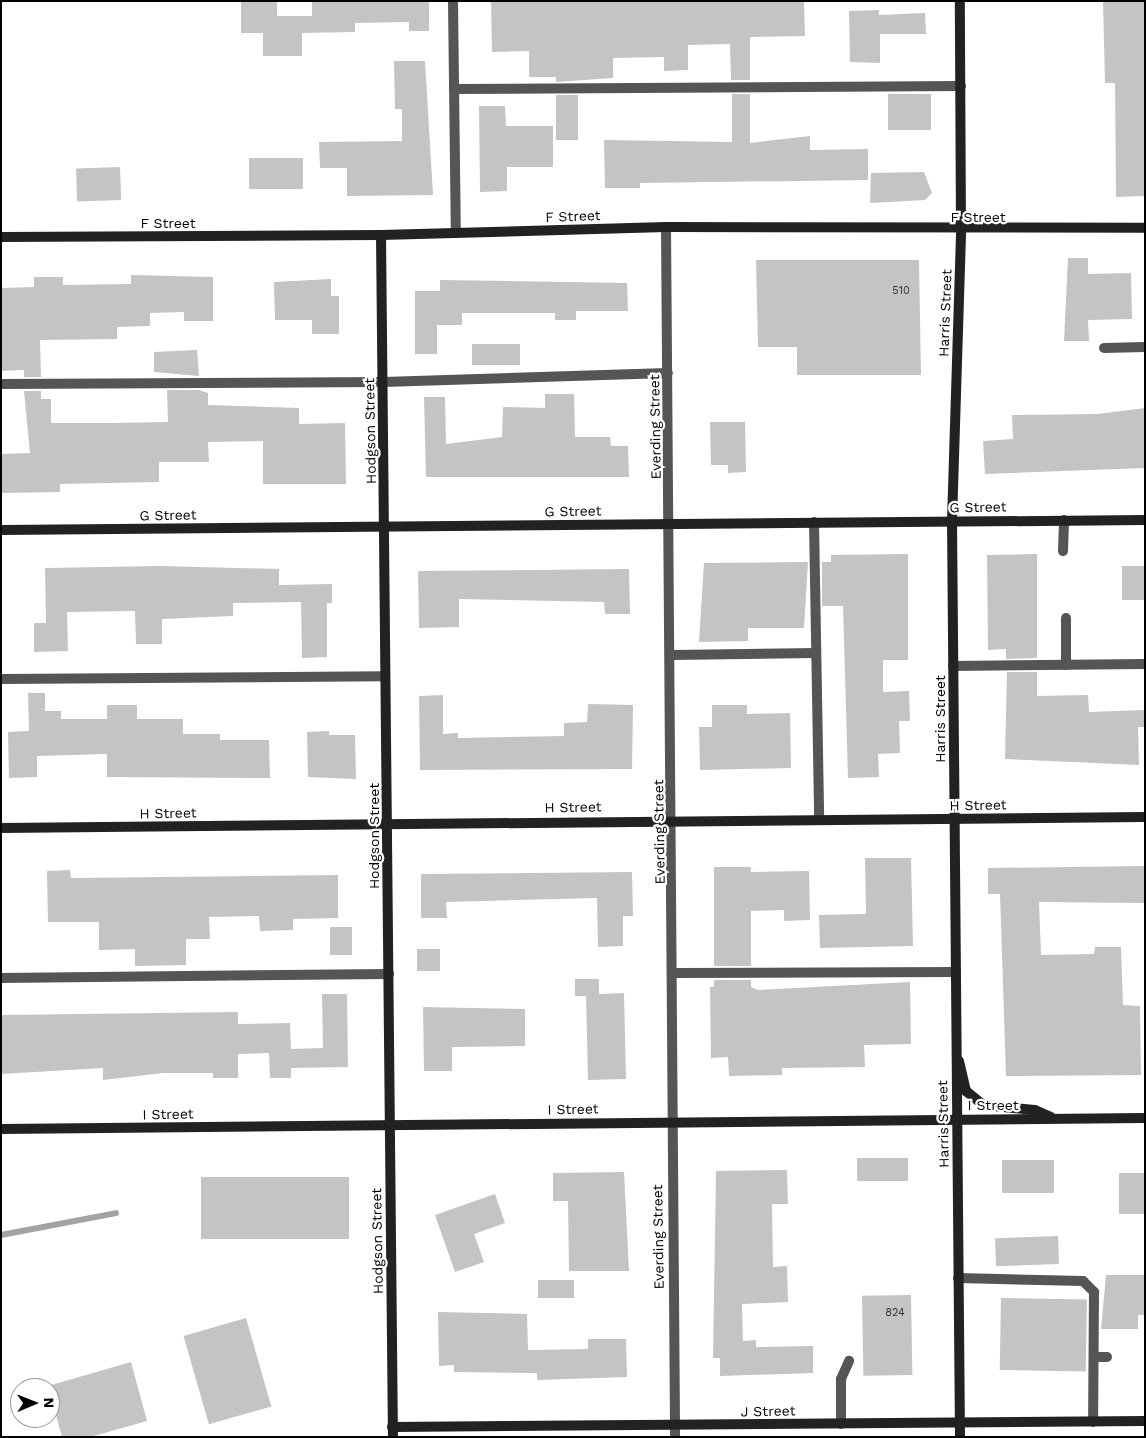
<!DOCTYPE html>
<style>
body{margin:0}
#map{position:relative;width:1146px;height:1438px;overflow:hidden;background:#fff;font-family:"Work Sans",sans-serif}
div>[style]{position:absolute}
.stream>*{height:6px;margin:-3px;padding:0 3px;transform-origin:3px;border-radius:3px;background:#a3a3a3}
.building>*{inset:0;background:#c4c4c4;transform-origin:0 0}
.lane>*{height:10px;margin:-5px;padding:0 5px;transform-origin:5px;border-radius:5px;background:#555}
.street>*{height:10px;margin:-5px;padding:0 5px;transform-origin:5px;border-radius:5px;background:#555}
.secondary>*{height:10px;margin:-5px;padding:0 5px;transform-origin:5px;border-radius:5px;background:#222}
span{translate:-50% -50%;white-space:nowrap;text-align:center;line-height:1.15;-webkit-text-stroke:4.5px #fff;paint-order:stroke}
.number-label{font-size:11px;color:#313131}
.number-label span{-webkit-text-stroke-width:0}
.street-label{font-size:14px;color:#000}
.frame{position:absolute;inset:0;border:2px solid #000;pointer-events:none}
.north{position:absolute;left:10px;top:1378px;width:50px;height:50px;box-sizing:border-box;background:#fff;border:1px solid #999;border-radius:50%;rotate:89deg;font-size:14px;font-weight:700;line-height:20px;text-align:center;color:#000}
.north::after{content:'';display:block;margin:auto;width:18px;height:22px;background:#000;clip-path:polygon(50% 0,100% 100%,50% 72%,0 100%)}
</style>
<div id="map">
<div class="stream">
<i style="left:1px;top:1235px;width:117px;rotate:-10.8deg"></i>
</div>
<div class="building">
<i style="clip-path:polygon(241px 1px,277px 1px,277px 16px,312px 16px,312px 1px,429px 1px,429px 31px,409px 31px,409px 22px,355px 23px,355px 32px,302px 33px,302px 56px,263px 56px,263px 33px,241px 33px)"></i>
<i style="clip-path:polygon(491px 1px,804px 1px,805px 36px,750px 37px,750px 80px,731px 80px,730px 44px,688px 45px,688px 70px,664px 71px,664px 57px,613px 58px,613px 78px,556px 82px,556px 77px,529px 77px,529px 51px,492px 52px)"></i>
<i style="clip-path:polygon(1103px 1px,1145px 1px,1145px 196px,1116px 197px,1115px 83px,1105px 83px)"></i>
<i style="clip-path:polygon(879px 10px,879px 15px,925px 13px,926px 34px,880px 34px,880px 63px,850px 62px,849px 11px)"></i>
<i style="clip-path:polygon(394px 61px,425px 61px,433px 195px,347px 196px,347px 168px,320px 168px,319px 142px,402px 141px,402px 109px,395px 109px)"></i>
<i style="clip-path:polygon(732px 94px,750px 94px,750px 143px,810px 136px,810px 150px,868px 149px,868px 180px,640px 183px,640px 188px,605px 188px,604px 140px,732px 142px)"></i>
<i style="left:931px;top:94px;width:36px;height:43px;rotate:90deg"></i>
<i style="left:556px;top:95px;width:22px;height:45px"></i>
<i style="clip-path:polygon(479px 106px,505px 106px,506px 126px,553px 126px,553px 167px,507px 167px,507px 191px,480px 192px)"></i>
<i style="left:303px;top:158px;width:31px;height:54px;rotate:90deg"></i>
<i style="left:120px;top:167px;width:33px;height:44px;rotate:88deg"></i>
<i style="clip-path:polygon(924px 172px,932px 193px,925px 200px,870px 203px,871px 173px)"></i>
<i style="clip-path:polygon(1068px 258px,1088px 258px,1088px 274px,1131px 273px,1132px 319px,1088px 320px,1089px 341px,1064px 341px)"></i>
<i style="clip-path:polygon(756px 260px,919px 260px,921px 375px,797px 375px,797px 347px,758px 347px)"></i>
<i style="clip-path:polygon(131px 275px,213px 277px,213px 321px,184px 321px,184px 312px,150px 313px,150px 326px,117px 327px,117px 339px,40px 340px,41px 377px,24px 377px,24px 370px,1px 371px,1px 288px,34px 287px,34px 277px,63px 277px,63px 285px,131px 284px)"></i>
<i style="clip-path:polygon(331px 279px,331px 296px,339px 296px,339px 334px,312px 334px,312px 320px,275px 320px,274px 282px)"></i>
<i style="clip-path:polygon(440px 280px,627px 283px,628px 311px,576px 311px,576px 320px,555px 320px,555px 313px,462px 313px,462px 325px,437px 325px,437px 354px,415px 354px,415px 291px,440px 291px)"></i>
<i style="left:520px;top:344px;width:21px;height:48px;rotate:90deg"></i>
<i style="clip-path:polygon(197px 350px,199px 376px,154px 372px,154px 352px)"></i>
<i style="clip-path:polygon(167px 390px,199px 390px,208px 393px,208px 405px,299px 408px,299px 424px,345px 423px,346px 484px,263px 484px,263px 441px,208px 442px,209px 462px,159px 462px,159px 482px,60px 484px,60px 492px,1px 493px,1px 454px,30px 453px,24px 391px,41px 391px,41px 399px,51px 399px,51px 423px,111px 423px,168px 422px)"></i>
<i style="clip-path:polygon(545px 394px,574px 394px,575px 437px,610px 437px,611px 446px,628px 446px,629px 477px,426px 477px,424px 397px,445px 397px,446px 444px,502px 437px,503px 407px,545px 408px)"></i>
<i style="clip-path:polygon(1145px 408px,1145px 468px,985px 474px,983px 441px,1013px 439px,1012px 415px,1098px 414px)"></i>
<i style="clip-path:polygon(710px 422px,745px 422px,746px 472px,728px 473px,728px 465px,711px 465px)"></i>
<i style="clip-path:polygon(908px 554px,908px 660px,883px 660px,883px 692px,909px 691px,910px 721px,899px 721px,900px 753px,878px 754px,879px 777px,848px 778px,843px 606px,822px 606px,822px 562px,831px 562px,831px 555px)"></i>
<i style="clip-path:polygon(1037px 554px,1037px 658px,1006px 659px,1006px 649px,988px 650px,987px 555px)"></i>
<i style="clip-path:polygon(808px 562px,804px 628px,748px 628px,748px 641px,699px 642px,704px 563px)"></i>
<i style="clip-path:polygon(161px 566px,279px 569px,279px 585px,332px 584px,332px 603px,327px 603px,327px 657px,302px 658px,301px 602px,233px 603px,233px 616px,162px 619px,162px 644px,136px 644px,135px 611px,67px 612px,68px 651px,34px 652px,34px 623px,46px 623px,45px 568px)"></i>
<i style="left:1122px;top:566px;width:23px;height:34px"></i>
<i style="clip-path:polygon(629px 569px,630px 614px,605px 614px,604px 602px,459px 599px,459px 627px,419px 628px,418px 571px)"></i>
<i style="clip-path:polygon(1007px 672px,1037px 672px,1037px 696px,1088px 695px,1089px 712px,1145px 710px,1145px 727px,1138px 727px,1139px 765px,1005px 759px)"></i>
<i style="clip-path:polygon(28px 693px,45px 693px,45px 711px,61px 711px,61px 719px,107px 719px,107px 705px,137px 705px,137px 719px,183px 719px,183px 734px,220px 734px,220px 740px,269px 740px,270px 778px,107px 777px,107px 754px,37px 756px,37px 777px,9px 778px,8px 732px,29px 731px)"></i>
<i style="clip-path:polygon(443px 695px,443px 734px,458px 733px,458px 738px,564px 736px,564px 723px,587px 722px,588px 704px,633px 705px,632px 769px,420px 770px,419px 696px)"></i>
<i style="clip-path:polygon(712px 705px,747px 705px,747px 714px,790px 713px,791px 768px,700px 770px,699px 727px,712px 727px)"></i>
<i style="clip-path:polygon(329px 731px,329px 735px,355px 735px,356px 779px,308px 777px,307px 732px)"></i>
<i style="clip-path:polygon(865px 858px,911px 858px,913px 946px,820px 948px,819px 915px,866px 914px)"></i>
<i style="clip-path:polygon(1145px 866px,1145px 903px,1039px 902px,1041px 955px,1094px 954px,1095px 947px,1121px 947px,1123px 1005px,1140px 1006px,1141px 1075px,1006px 1076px,1000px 894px,988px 894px,988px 868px)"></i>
<i style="clip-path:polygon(714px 867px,751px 867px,751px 872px,809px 871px,810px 920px,784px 921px,784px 910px,751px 911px,751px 966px,714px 966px)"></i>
<i style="clip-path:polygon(70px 870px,71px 878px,338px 875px,338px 918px,293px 919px,293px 930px,260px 931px,259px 916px,209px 917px,210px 939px,186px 939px,186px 965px,135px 966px,135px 949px,99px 950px,99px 922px,48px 922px,47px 871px)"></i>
<i style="clip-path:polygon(632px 872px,633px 916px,623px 916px,623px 946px,598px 947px,597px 898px,446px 902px,447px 918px,421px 918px,421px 874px)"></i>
<i style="left:352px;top:927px;width:28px;height:22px;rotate:90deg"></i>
<i style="left:440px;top:949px;width:22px;height:23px;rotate:90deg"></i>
<i style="clip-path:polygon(575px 979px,599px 979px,599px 994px,624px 993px,626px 1079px,588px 1080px,586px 996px,575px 996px)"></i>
<i style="clip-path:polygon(714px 980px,751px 980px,751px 987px,758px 990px,910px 982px,911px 1044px,864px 1045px,865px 1067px,782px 1068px,782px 1075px,729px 1076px,728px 1057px,711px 1058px,710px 987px,714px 987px)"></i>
<i style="clip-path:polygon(322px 994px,347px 994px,348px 1067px,291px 1068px,291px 1078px,270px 1078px,269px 1053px,238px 1054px,238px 1078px,213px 1078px,213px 1073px,163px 1073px,103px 1080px,103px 1068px,1px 1074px,1px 1015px,238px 1012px,238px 1024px,290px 1023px,291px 1049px,323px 1048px)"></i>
<i style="clip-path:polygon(423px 1007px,525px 1009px,525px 1046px,452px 1047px,452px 1071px,424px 1071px)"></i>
<i style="left:908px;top:1158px;width:23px;height:51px;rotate:90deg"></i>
<i style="left:1054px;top:1160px;width:33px;height:52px;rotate:90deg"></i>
<i style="clip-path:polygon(787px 1170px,788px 1204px,772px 1204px,773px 1267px,787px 1266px,788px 1302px,742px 1304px,743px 1341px,756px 1340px,756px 1347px,813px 1346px,813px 1373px,720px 1376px,720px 1358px,713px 1358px,716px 1171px)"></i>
<i style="clip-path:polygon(624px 1172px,629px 1271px,569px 1271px,568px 1201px,553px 1201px,553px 1173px)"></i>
<i style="left:1119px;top:1173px;width:26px;height:41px"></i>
<i style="left:201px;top:1177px;width:148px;height:62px"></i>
<i style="clip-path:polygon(495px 1194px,505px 1223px,474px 1234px,484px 1262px,455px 1272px,435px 1215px)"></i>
<i style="left:1058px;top:1236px;width:28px;height:63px;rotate:88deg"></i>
<i style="clip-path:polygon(1106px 1275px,1145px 1275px,1145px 1315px,1138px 1315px,1138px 1329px,1101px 1329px)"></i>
<i style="left:538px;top:1280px;width:36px;height:18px"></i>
<i style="left:911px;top:1295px;width:80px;height:49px;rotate:89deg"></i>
<i style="left:1001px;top:1298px;width:86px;height:72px;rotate:1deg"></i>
<i style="clip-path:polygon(438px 1312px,527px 1314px,528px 1350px,588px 1349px,588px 1339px,626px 1339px,627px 1377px,537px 1380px,537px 1373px,454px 1372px,454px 1365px,439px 1366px)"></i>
<i style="left:246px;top:1318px;width:92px;height:65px;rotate:74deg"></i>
<i style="clip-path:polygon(131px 1362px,147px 1421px,90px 1437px,62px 1437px,48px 1386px)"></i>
</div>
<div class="lane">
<i style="left:454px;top:89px;width:507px;rotate:-0.34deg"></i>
<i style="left:1104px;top:348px;width:41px;rotate:-1.4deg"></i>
<i style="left:1px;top:384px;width:382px;rotate:-0.3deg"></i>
<i style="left:383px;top:382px;width:285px;rotate:-1.8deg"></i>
<i style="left:814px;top:522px;width:297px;rotate:89deg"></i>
<i style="left:1063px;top:551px;width:31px;rotate:-88deg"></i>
<i style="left:1066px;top:618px;width:47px;rotate:90deg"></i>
<i style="left:672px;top:655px;width:144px;rotate:-0.8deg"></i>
<i style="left:953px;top:666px;width:192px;rotate:-0.6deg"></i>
<i style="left:1px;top:679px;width:384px;rotate:-0.4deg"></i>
<i style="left:675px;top:973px;width:281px;rotate:-0.2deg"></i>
<i style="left:1px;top:978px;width:388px;rotate:-0.6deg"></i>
<i style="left:958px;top:1278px;width:125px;rotate:1.4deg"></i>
<i style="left:1083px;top:1281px;width:16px;rotate:45deg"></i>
<i style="left:1094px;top:1292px;width:130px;rotate:90.4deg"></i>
<i style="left:1094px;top:1357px;width:13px"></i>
<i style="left:841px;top:1424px;width:45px;rotate:-90deg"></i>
<i style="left:841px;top:1379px;width:20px;rotate:-66deg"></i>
</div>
<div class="street">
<i style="left:453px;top:1px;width:232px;rotate:89.3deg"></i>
<i style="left:666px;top:227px;width:1210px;rotate:89.57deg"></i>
</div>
<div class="secondary">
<i style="left:381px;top:235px;width:1202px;rotate:89.43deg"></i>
<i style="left:1px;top:237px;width:380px;rotate:-0.3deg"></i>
<i style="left:381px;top:235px;width:285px;rotate:-1.6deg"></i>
<i style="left:666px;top:227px;width:479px;rotate:0.1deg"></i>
<i style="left:1px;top:530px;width:1144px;rotate:-0.5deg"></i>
<i style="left:1px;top:828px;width:1144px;rotate:-0.55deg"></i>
<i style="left:959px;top:1061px;width:31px;rotate:77deg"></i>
<i style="left:966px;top:1091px;width:22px;rotate:39deg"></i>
<i style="left:983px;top:1105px;width:52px;rotate:5.5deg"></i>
<i style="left:1035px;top:1110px;width:17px;rotate:24deg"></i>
<i style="left:1px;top:1129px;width:1144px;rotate:-0.55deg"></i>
<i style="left:392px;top:1427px;width:753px;rotate:-0.46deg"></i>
<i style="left:960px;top:1437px;width:916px;rotate:-90.5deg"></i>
<i style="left:952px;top:521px;width:291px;rotate:-88.2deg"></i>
<i style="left:961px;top:230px;width:229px;rotate:-90.3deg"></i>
</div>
<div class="number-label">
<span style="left:901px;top:291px">510</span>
<span style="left:895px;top:1313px">824</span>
</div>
<div class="street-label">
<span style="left:573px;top:216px;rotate:-2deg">F Street</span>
<span style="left:978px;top:217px">F Street</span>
<span style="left:168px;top:223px">F Street</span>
<span style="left:945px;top:313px;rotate:-88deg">Harris Street</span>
<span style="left:655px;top:427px;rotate:-91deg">Everding Street</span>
<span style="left:370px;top:431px;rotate:-91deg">Hodgson Street</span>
<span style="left:978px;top:507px;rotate:-1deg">G Street</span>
<span style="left:573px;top:511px;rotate:-1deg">G Street</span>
<span style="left:168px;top:515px;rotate:-1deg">G Street</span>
<span style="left:940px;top:719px;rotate:-90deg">Harris Street</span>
<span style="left:978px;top:805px;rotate:-1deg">H Street</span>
<span style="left:573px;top:807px;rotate:-1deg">H Street</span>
<span style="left:168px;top:813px;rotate:-1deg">H Street</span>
<span style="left:659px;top:832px;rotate:-91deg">Everding Street</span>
<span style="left:374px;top:836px;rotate:-90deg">Hodgson Street</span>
<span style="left:993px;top:1105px">I Street</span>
<span style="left:573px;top:1109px;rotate:-1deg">I Street</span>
<span style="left:168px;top:1114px;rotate:-1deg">I Street</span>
<span style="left:943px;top:1124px;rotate:-91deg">Harris Street</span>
<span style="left:658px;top:1237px;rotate:-91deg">Everding Street</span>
<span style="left:377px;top:1241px;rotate:-91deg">Hodgson Street</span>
<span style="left:768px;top:1411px;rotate:-1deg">J Street</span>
</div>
<div class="frame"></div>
<div class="north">N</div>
</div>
